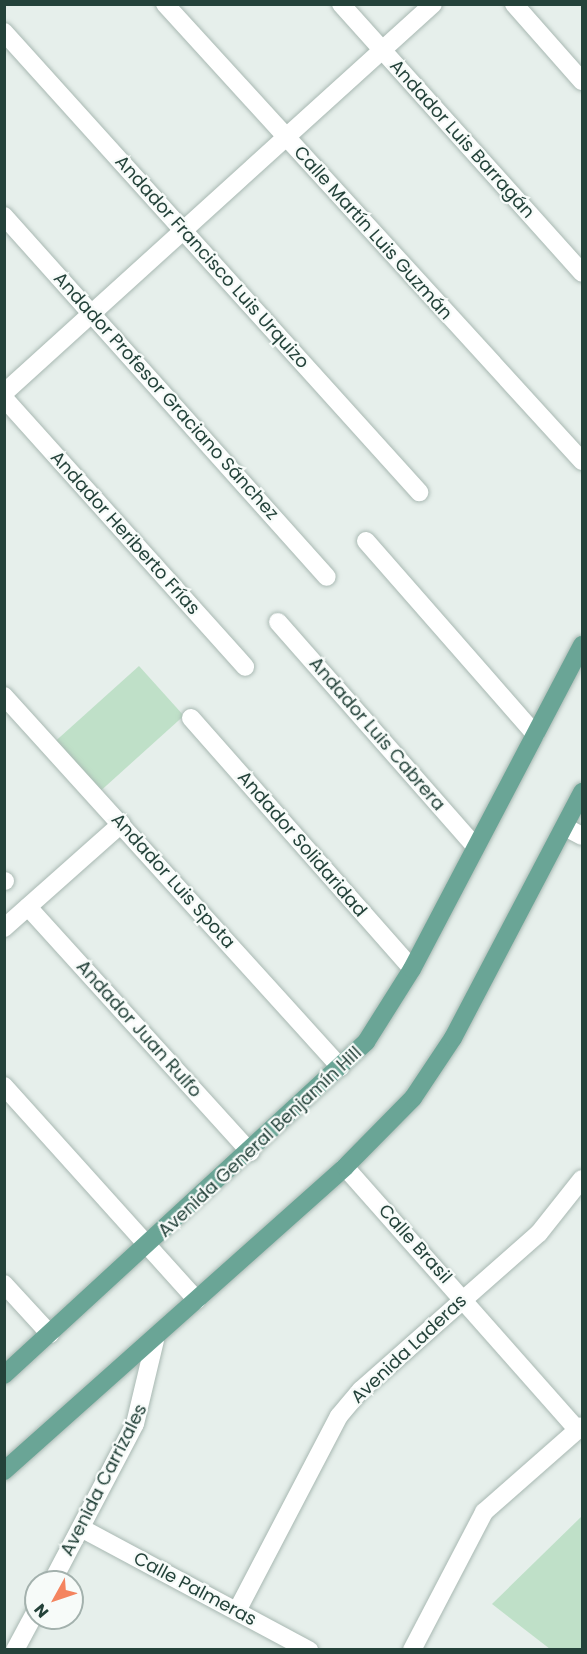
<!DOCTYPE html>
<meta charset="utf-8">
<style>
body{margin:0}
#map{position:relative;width:587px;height:1654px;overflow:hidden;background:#e6efeb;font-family:Poppins,sans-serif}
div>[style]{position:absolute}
.green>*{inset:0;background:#bfe0c8;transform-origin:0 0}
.roads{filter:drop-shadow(0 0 2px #a8b8b2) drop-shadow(0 0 2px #a8b8b2)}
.minor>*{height:18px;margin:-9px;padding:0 9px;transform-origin:9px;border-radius:9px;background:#fff}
.major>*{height:18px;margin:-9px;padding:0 9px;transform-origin:9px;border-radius:9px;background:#6aa596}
span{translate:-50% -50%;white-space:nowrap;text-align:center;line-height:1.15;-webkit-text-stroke:4.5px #f7fbf9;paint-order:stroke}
.street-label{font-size:18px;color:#24423a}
.frame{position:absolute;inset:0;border:6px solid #24423a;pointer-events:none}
.north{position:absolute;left:24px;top:1570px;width:60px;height:60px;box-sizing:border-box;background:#f7fbf9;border:2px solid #a3b1ad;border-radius:50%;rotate:230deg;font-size:16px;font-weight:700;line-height:24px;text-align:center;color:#24423a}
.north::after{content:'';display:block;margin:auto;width:21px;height:27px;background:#f4845f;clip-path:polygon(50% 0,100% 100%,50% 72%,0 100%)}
</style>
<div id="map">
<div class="green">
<i style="left:139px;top:666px;width:67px;height:113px;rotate:48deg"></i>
<i style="clip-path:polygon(582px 1516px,582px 1649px,550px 1649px,492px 1604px)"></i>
</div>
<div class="roads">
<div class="minor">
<i style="left:165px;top:4px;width:619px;rotate:47.62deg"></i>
<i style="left:341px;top:4px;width:361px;rotate:48.1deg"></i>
<i style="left:514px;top:4px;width:103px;rotate:48.6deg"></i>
<i style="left:4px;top:32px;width:620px;rotate:47.94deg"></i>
<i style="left:4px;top:216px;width:484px;rotate:48.2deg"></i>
<i style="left:4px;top:393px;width:579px;rotate:-42.2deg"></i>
<i style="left:4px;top:398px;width:361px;rotate:48.1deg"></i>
<i style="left:366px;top:541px;width:257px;rotate:48.8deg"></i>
<i style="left:278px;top:622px;width:298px;rotate:48.7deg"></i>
<i style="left:4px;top:696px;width:501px;rotate:47.83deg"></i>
<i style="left:191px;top:718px;width:334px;rotate:48.6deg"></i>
<i style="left:565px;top:827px;width:19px;rotate:28deg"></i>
<i style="left:4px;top:881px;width:1px"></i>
<i style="left:28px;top:907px;width:331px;rotate:47.8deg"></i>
<i style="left:4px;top:928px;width:157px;rotate:-41.6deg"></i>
<i style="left:4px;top:1086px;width:288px;rotate:48deg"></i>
<i style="left:345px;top:1167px;width:351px;rotate:48.5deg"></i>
<i style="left:4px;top:1284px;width:68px;rotate:47.4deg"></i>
<i style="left:81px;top:1528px;width:259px;rotate:28.2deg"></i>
<i style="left:52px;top:1582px;width:178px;rotate:-62.3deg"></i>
<i style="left:135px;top:1424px;width:86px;rotate:-76.6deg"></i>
<i style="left:237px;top:1611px;width:220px;rotate:-62.4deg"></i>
<i style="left:339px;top:1416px;width:34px;rotate:-50deg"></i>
<i style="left:361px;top:1390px;width:237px;rotate:-41.4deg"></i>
<i style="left:539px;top:1233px;width:69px;rotate:-51.5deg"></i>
<i style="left:15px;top:1650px;width:44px;rotate:-61.7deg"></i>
<i style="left:412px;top:1650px;width:156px;rotate:-62.4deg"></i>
<i style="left:484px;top:1512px;width:130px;rotate:-41.3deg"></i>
</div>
<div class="major">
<i style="left:4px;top:1375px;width:492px;rotate:-42.6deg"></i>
<i style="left:366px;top:1042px;width:86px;rotate:-57.8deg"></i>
<i style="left:412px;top:969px;width:366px;rotate:-62.3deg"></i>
<i style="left:4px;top:1471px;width:457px;rotate:-41.7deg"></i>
<i style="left:345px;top:1167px;width:97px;rotate:-45.4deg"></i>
<i style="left:413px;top:1098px;width:72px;rotate:-56.3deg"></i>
<i style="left:453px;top:1038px;width:278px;rotate:-62.3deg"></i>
</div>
</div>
<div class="street-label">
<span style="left:462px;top:139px;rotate:48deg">Andador Luis Barragán</span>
<span style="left:373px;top:233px;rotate:48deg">Calle Martín Luis Guzmán</span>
<span style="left:212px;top:262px;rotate:48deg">Andador Francisco Luis Urquizo</span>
<span style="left:166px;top:396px;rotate:48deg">Andador Profesor Graciano Sánchez</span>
<span style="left:125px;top:533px;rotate:48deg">Andador Heriberto Frías</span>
<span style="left:377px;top:734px;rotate:49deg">Andador Luis Cabrera</span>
<span style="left:302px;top:844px;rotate:49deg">Andador Solidaridad</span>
<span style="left:173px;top:881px;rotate:48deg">Andador Luis Spota</span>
<span style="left:139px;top:1029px;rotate:48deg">Andador Juan Rulfo</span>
<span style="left:260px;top:1142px;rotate:-43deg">Avenida General Benjamín Hill</span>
<span style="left:415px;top:1244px;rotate:48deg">Calle Brasil</span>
<span style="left:409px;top:1349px;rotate:-43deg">Avenida Laderas</span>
<span style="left:104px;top:1480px;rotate:-63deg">Avenida Carrizales</span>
<span style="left:195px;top:1589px;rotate:28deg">Calle Palmeras</span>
</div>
<div class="frame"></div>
<div class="north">N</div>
</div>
